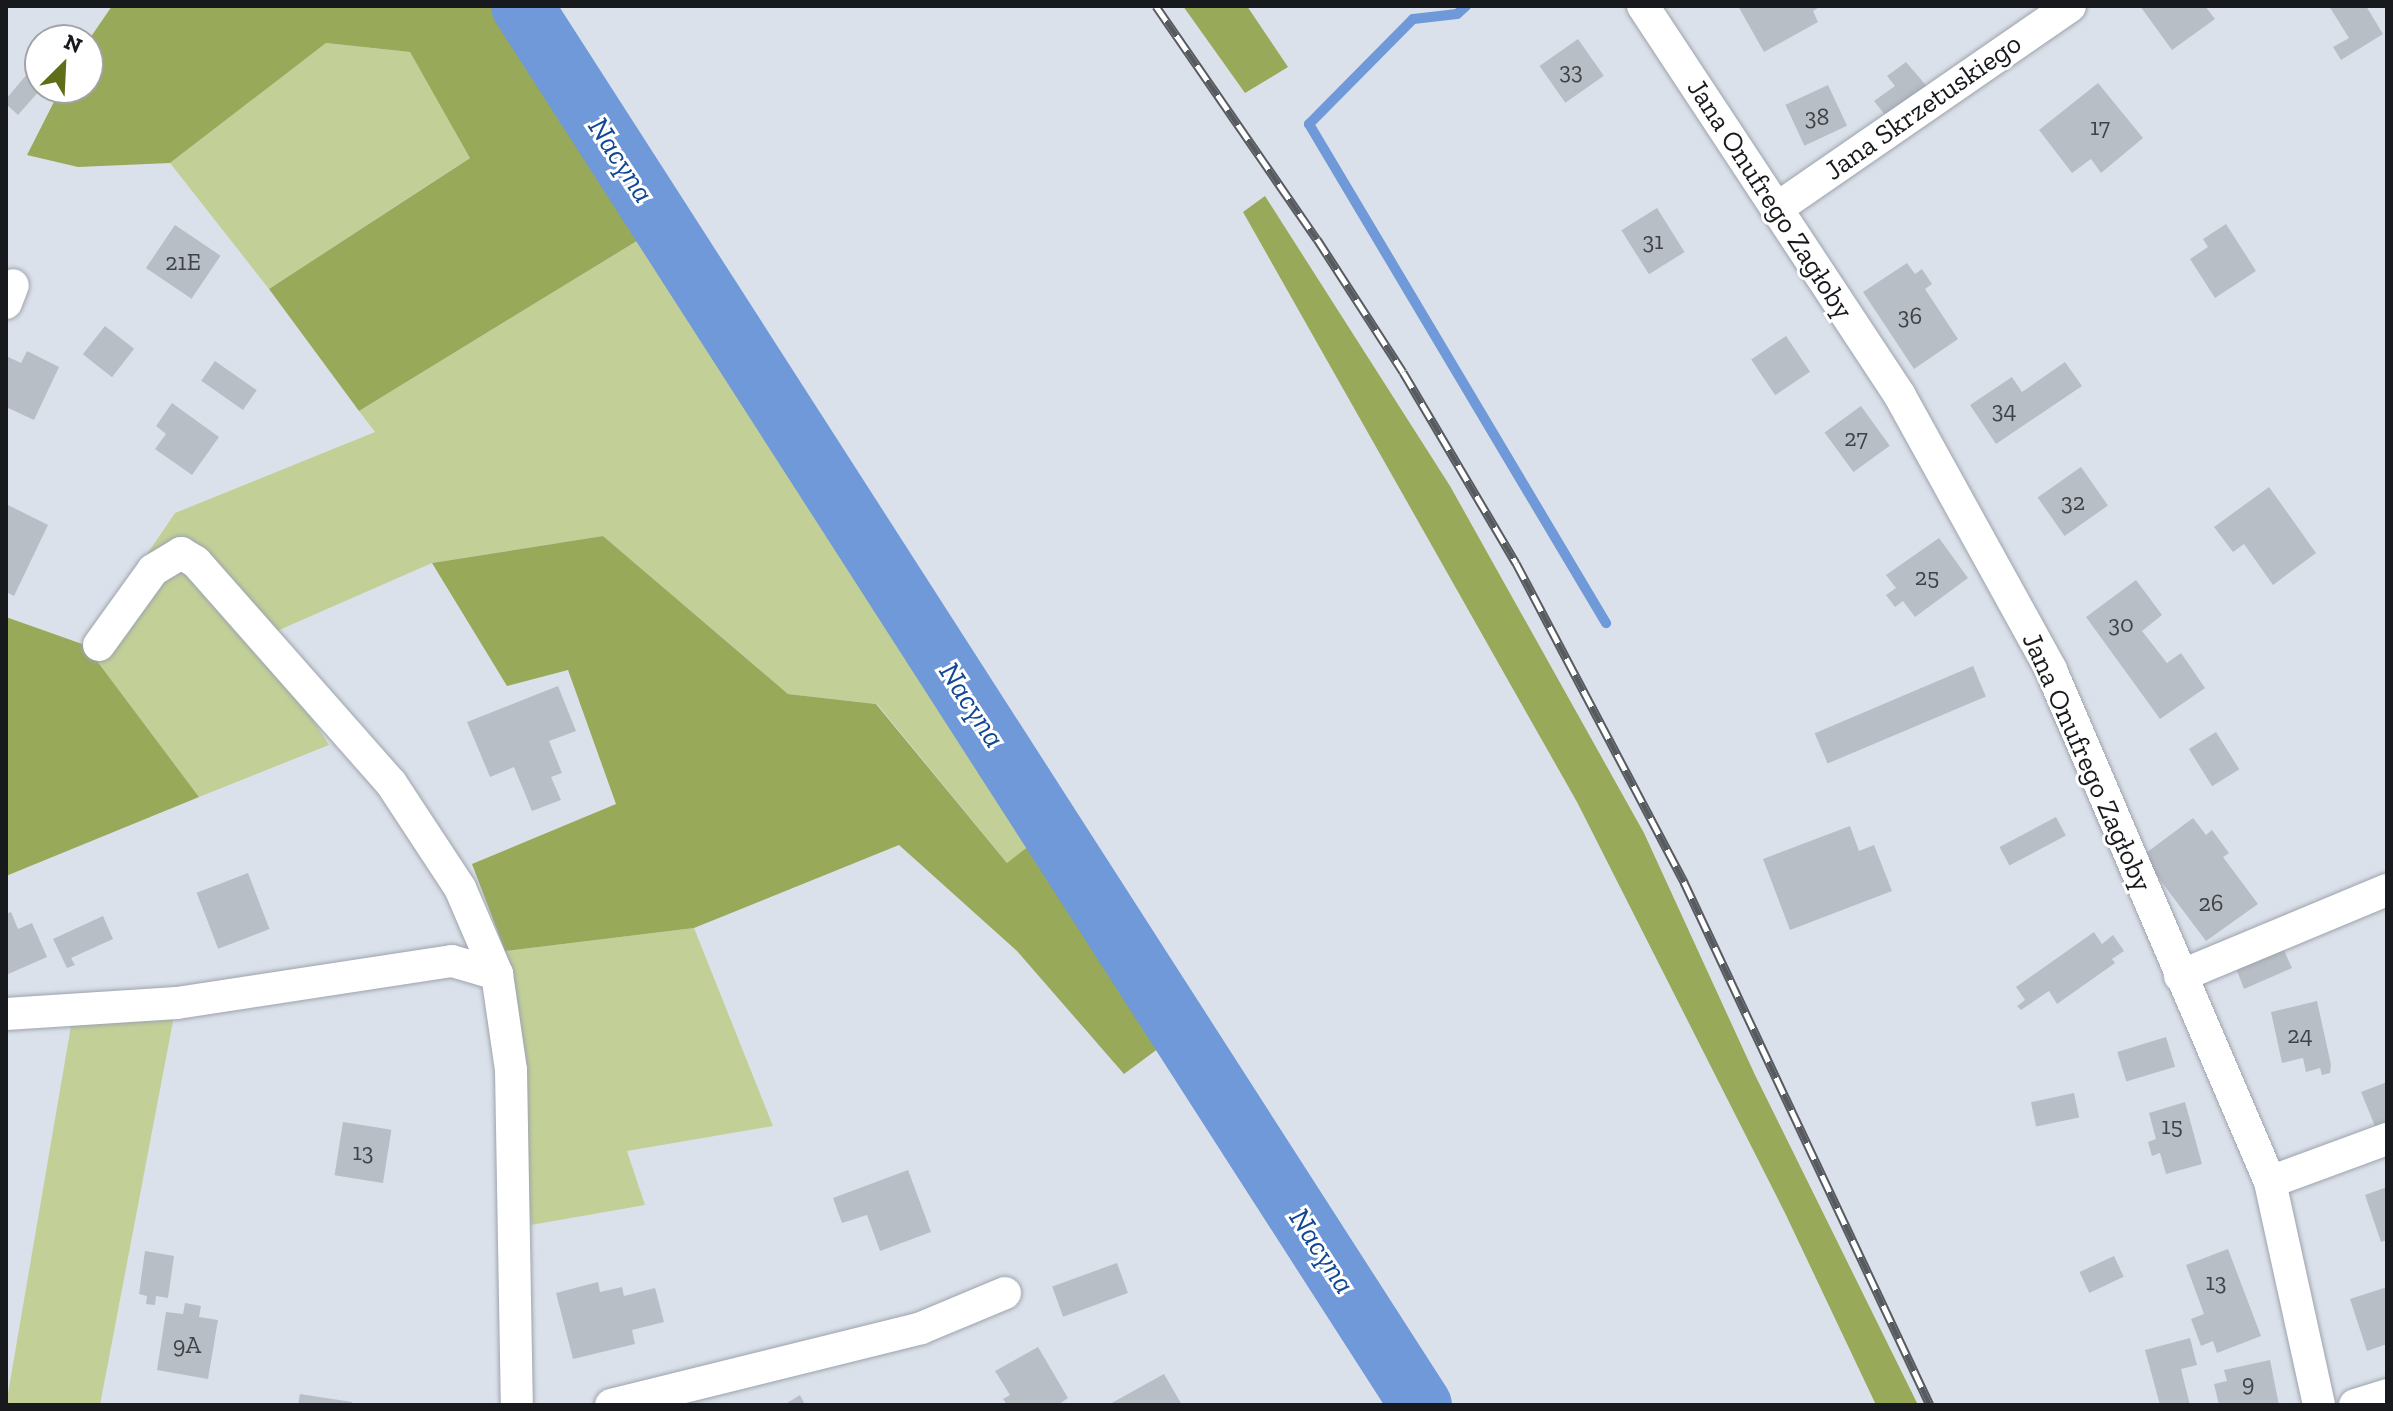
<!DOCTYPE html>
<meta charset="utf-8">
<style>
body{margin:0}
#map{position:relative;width:2393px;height:1411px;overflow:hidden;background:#dbe1ea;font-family:"Zilla Slab",serif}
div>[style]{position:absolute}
.green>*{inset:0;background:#c2d098}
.forest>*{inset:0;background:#98a95a}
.stream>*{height:10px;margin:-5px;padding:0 5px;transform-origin:5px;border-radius:5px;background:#6f99d9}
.river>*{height:62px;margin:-31px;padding:0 31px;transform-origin:31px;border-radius:31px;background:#6f99d9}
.building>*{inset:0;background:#b8bec6;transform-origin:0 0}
.roads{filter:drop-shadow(0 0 2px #9da3ac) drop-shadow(0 0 2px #9da3ac)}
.minor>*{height:32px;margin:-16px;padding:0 16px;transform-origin:16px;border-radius:16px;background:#fff}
.rail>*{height:9px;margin-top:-4.5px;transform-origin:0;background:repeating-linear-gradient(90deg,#fff 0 18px,#575b60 0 36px);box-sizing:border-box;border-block:2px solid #575b60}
span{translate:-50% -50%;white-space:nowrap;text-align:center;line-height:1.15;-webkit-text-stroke:6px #fff;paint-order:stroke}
.number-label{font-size:24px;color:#3f4246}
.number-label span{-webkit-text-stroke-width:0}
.street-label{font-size:28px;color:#17191c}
.water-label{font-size:30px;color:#114793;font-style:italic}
.frame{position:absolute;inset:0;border:8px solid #17191c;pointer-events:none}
.north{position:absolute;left:24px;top:24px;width:80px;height:80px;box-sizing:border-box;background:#fff;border:2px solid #a2a3a4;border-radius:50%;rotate:24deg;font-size:22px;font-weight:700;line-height:32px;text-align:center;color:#17191c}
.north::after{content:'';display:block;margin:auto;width:28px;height:36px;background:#5f6e19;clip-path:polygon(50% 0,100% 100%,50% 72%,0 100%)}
</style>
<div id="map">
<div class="green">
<i style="clip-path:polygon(326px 43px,410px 52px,471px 157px,269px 289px,170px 163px)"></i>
<i style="clip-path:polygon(645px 236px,1029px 846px,1008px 864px,877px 704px,788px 694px,603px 536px,432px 563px,261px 638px,329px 745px,199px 797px,85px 645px,175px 513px,375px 432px,359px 411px)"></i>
<i style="clip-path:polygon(694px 928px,773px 1126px,627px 1151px,645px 1205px,531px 1225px,505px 951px)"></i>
<i style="clip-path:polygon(174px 1016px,100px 1405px,6px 1405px,72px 1020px)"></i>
</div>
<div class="forest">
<i style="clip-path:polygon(112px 6px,502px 6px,645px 236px,359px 411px,269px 289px,470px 158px,410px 52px,326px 43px,170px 163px,78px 167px,27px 155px,61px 88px,88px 88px,88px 41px)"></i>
<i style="clip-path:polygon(1183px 6px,1247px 6px,1288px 67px,1245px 93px)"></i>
<i style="clip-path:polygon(1265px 196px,1450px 486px,1644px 833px,1755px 1075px,1918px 1405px,1876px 1405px,1785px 1213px,1577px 802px,1243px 212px)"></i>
<i style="clip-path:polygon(603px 536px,788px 694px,876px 704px,1007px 863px,1029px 846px,1159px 1048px,1124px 1074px,1017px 951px,899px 845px,694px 928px,505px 951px,472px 864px,616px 804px,568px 670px,507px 686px,432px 563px)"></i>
<i style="clip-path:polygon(6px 617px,85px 645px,199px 797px,6px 876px)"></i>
</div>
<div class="stream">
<i style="left:1466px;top:6px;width:12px;rotate:138deg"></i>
<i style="left:1457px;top:14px;width:44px;rotate:173.5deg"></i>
<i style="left:1413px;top:19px;width:148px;rotate:134.7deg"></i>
<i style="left:1309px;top:124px;width:581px;rotate:59.24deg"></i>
<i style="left:1344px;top:1285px;width:29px;rotate:-68deg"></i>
</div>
<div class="river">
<i style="left:522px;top:6px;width:1663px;rotate:57.28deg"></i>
</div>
<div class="building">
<i style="clip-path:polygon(1738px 6px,1821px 6px,1813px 11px,1818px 22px,1764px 52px)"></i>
<i style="clip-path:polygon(2140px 6px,2205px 6px,2215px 19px,2172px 50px)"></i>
<i style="clip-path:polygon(2329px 6px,2366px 6px,2383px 34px,2341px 60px,2333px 47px,2349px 38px)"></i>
<i style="left:1578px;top:39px;width:45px;height:47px;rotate:55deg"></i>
<i style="clip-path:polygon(1906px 62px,1930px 90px,1889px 120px,1874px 101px,1895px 86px,1887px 76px)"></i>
<i style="clip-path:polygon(28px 73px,40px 84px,40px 90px,18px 115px,6px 104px,6px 99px)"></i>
<i style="clip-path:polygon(2098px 83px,2143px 138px,2101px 173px,2091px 159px,2072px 173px,2039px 130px)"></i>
<i style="left:1828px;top:85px;width:45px;height:47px;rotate:65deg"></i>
<i style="left:1657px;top:208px;width:52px;height:42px;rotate:58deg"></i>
<i style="clip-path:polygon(2226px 224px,2256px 271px,2215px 298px,2190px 259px,2208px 247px,2203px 239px)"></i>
<i style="left:175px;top:225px;width:55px;height:52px;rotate:34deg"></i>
<i style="clip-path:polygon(1907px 263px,1915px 274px,1922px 269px,1932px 284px,1925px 289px,1958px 339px,1914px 369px,1863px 292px)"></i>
<i style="left:105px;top:326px;width:37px;height:36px;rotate:38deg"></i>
<i style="left:1786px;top:336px;width:43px;height:42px;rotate:56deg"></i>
<i style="clip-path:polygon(27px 351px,59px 367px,34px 420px,6px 407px,6px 356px,21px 363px)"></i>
<i style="left:215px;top:361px;width:51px;height:24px;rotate:35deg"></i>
<i style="clip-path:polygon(2065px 362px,2082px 386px,1996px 444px,1970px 405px,2012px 377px,2022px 392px)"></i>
<i style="clip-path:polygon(172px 403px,219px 437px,192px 475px,155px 449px,166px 434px,156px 426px)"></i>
<i style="left:1861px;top:406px;width:49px;height:45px;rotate:54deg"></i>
<i style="left:2081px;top:467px;width:47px;height:53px;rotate:55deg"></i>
<i style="clip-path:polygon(2269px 487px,2316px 553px,2273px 585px,2244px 544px,2233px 552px,2214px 527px)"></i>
<i style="clip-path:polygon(6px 504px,48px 525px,14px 596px,6px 592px)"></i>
<i style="clip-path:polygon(1939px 538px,1968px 578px,1915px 617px,1903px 601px,1895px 607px,1886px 595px,1896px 588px,1886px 575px)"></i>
<i style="clip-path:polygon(2136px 580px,2162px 615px,2142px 631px,2167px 663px,2181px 653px,2205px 688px,2160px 719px,2086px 617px)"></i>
<i style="left:1973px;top:666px;width:33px;height:172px;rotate:67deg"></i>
<i style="clip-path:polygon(558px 686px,576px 731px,549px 741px,562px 773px,551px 777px,561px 800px,532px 811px,514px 767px,490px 777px,467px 722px)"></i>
<i style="left:2216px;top:732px;width:44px;height:32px;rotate:58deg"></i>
<i style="left:2056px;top:817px;width:21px;height:64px;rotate:62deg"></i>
<i style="clip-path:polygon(2193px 818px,2206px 835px,2212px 830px,2229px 853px,2223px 857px,2258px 904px,2206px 941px,2142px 856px)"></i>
<i style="clip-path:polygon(1850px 826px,1859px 851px,1874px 845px,1892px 891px,1790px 930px,1763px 859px)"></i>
<i style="left:248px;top:873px;width:60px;height:55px;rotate:69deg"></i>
<i style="clip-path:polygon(11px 912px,18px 929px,32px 923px,47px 957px,6px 975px,6px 914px)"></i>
<i style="clip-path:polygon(103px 916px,113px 939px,71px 958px,75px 965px,67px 968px,53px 939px)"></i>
<i style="clip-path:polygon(2094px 932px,2102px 944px,2113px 935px,2124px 951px,2112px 959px,2115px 963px,2057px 1004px,2049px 991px,2021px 1010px,2017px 1006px,2025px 1000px,2016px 987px)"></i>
<i style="clip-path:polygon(2283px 948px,2292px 968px,2244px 989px,2234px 963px)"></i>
<i style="clip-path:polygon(2317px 1001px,2331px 1065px,2330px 1073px,2322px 1075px,2320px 1068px,2306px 1072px,2303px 1058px,2282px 1063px,2271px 1012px)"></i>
<i style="left:2166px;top:1037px;width:31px;height:51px;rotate:73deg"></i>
<i style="clip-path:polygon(2387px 1082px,2387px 1133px,2379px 1136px,2361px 1092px)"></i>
<i style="left:2074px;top:1093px;width:25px;height:44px;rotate:78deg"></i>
<i style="clip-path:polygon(2185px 1102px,2202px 1164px,2166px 1174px,2160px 1153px,2152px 1156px,2148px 1142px,2156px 1139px,2149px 1113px)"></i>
<i style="left:343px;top:1122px;width:49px;height:54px;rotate:9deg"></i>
<i style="clip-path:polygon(908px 1170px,931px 1232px,880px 1251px,867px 1215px,842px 1223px,833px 1198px)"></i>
<i style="clip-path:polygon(2387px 1187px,2387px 1240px,2381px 1242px,2365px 1195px)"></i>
<i style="clip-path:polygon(2228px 1249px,2261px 1336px,2217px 1353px,2213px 1341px,2201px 1346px,2191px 1319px,2204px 1314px,2186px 1265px)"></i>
<i style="clip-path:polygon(145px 1251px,174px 1256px,168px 1298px,156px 1296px,155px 1305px,146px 1304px,147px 1296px,139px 1294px)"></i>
<i style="left:2114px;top:1256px;width:23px;height:38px;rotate:65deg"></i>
<i style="left:1117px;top:1263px;width:32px;height:69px;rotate:70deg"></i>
<i style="clip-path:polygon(598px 1282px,600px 1292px,622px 1287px,624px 1296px,655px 1288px,664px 1322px,632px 1330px,635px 1344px,573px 1359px,556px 1293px)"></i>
<i style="clip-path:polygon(2387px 1287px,2387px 1344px,2367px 1351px,2350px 1299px)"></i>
<i style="clip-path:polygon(185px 1303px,201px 1306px,199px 1317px,218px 1320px,208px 1379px,157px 1370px,166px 1312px,183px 1314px)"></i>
<i style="clip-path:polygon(2190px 1338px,2197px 1365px,2181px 1369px,2190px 1405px,2160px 1405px,2145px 1350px)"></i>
<i style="clip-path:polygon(1038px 1347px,1068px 1398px,1058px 1405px,1007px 1405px,1003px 1399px,1010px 1395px,995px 1371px)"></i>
<i style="clip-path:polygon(2270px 1360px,2279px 1405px,2219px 1405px,2214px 1384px,2227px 1381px,2224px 1370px)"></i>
<i style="clip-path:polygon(1164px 1374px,1182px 1405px,1108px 1405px)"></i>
<i style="clip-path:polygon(300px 1394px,352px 1402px,351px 1405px,298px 1405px)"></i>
<i style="clip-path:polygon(800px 1395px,805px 1405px,784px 1405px)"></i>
</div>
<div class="roads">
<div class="minor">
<i style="left:1643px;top:6px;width:467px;rotate:56.6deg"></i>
<i style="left:1900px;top:396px;width:313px;rotate:61.1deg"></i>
<i style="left:2051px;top:670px;width:557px;rotate:66.84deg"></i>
<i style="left:2270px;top:1182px;width:228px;rotate:77.6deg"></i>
<i style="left:1776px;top:209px;width:357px;rotate:-34.6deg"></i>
<i style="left:6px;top:303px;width:19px;rotate:-69deg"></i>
<i style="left:99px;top:645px;width:92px;rotate:-54.2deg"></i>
<i style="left:153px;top:570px;width:33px;rotate:-31deg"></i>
<i style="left:181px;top:553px;width:17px;rotate:31deg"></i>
<i style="left:196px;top:562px;width:295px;rotate:48.6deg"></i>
<i style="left:391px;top:783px;width:126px;rotate:56.7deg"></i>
<i style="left:460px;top:888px;width:94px;rotate:66.7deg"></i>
<i style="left:2180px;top:976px;width:224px;rotate:-22.6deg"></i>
<i style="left:6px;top:1014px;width:171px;rotate:-3.7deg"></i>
<i style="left:177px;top:1003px;width:278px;rotate:-8.7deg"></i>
<i style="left:452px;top:961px;width:47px;rotate:16.1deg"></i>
<i style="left:497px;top:974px;width:97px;rotate:81.7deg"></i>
<i style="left:511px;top:1070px;width:335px;rotate:89deg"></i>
<i style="left:2270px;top:1182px;width:125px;rotate:-20.2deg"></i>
<i style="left:611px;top:1405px;width:319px;rotate:-13.9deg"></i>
<i style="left:921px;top:1328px;width:91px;rotate:-22.6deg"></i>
<i style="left:2355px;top:1405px;width:34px;rotate:-17deg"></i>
</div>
</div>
<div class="rail">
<i style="left:1156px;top:6px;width:283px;rotate:55.4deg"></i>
<i style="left:1317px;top:239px;width:158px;rotate:57.1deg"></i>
<i style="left:1403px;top:372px;width:222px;rotate:59.4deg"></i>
<i style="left:1516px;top:563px;width:361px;rotate:62.2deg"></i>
<i style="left:1684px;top:882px;width:578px;rotate:64.81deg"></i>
</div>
<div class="number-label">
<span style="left:1571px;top:71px">33</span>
<span style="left:1817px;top:117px">38</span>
<span style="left:2100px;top:127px">17</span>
<span style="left:1653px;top:241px">31</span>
<span style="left:183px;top:262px">21E</span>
<span style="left:1910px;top:316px">36</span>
<span style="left:2004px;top:410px">34</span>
<span style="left:1856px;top:438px">27</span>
<span style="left:2073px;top:502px">32</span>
<span style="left:1927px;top:577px">25</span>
<span style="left:2121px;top:624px">30</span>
<span style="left:2211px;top:903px">26</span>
<span style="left:2300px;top:1035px">24</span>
<span style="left:2172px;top:1126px">15</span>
<span style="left:363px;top:1152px">13</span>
<span style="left:2216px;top:1282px">13</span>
<span style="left:187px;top:1345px">9A</span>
<span style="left:2248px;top:1383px">9</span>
</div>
<div class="street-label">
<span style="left:1923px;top:107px;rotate:-35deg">Jana Skrzetuskiego</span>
<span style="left:1770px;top:199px;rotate:57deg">Jana Onufrego Zagłoby</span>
<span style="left:2087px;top:762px;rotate:66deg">Jana Onufrego Zagłoby</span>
</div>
<div class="water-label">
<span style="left:621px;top:160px;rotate:57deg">Nacyna</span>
<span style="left:972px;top:705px;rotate:57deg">Nacyna</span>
<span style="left:1322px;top:1251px;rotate:57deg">Nacyna</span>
</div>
<div class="frame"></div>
<div class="north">N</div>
</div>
